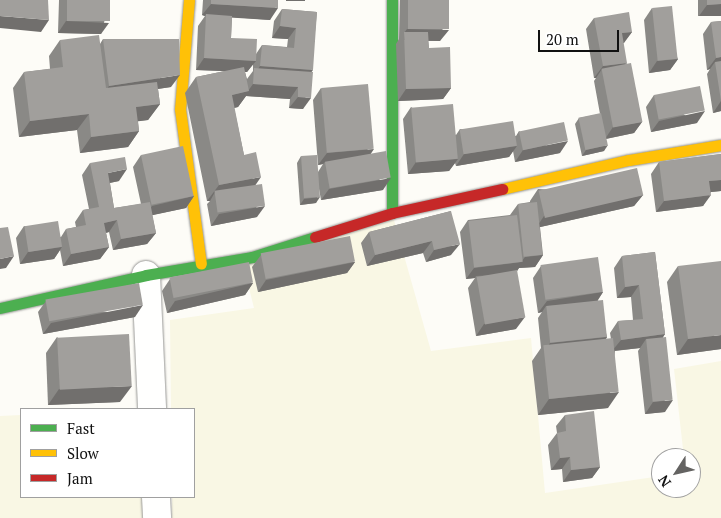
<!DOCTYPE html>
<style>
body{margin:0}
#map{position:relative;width:721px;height:518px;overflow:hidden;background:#fdfcf7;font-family:"PT Serif",serif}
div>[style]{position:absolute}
.farmland>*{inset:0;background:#f9f7e4}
.roads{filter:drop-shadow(0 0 1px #979795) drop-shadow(0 0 1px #979795)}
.street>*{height:28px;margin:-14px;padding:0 14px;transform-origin:14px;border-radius:14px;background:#fffffe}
.fast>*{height:11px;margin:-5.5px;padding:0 5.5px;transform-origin:5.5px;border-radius:5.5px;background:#4caf50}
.slow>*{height:11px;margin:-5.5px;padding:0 5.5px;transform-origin:5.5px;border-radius:5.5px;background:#ffc107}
.jam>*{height:11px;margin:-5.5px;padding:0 5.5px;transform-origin:5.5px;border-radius:5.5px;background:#c62828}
.wall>*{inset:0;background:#8a8986;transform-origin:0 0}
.shaded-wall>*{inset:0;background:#716f6d;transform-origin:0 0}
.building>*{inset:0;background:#a19f9c;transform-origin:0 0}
span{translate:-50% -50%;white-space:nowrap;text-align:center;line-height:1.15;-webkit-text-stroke:5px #fff;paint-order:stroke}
.legend{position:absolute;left:20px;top:408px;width:175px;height:90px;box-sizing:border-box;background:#fff;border:1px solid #a0a0a0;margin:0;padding:6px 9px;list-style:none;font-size:15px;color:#111}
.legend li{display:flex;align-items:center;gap:10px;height:25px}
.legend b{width:25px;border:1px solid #a0a0a0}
.north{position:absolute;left:651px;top:448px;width:50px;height:50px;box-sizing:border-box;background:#fff;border:1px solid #a0a0a0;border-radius:50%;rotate:235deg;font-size:14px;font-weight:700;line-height:20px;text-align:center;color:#111}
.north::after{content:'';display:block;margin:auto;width:18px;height:22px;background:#646362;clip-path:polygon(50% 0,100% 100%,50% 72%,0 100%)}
.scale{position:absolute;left:538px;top:30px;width:81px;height:22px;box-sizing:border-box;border:2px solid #111;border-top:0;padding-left:6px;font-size:15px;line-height:18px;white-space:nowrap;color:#111;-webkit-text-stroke:4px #fff;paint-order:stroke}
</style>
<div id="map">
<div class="farmland">
<i style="clip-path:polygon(392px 213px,431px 351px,531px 338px,545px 493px,661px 476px,661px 488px,691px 488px,691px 458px,684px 458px,674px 369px,721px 361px,721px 518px,172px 518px,172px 497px,194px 497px,194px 409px,171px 409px,170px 320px,254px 308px,243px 264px)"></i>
<i style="clip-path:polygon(21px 415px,21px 497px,156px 497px,157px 518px,0 518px,0 416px)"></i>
</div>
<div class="roads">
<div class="street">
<i style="left:146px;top:275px;width:134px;rotate:87.4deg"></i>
<i style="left:156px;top:497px;width:21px;rotate:87deg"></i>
</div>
<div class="fast">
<i style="left:392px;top:0;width:213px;rotate:90deg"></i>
<i style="left:0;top:308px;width:150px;rotate:-12.7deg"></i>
<i style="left:146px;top:275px;width:108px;rotate:-9.6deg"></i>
<i style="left:252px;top:257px;width:66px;rotate:-17.6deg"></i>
</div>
<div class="slow">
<i style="left:189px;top:0;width:109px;rotate:94.7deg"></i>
<i style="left:180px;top:109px;width:156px;rotate:82.3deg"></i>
<i style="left:502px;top:189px;width:130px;rotate:-12.9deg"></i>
<i style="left:629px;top:160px;width:93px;rotate:-9.3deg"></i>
</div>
<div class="jam">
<i style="left:315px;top:237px;width:81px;rotate:-17.3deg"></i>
<i style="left:392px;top:213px;width:113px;rotate:-12.3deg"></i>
</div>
</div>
<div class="wall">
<i style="clip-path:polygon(59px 0,110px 0,101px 34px,58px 33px)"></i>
<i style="clip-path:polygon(evenodd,203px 0,278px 0,270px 20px,232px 17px,231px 38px,256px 54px,262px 45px,287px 47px,288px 39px,272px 38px,274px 21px,282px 9px,317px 12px,311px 72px,303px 109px,289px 108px,290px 99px,246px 96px,238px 107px,234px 108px,244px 155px,255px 185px,257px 217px,211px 226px,207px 204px,210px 201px,207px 201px,185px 93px,196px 77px,225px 71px,196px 70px,198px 26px,205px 16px,202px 15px,203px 0,253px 64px,253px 71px,247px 79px,245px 72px,247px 72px,253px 64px)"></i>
<i style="clip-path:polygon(400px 0,449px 0,440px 41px,428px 41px,429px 48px,451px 88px,443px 99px,398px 101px,396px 44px,399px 39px)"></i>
<i style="left:698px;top:0;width:23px;height:16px"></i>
<i style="clip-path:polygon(652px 8px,678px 59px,670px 70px,649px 73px,644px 20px)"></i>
<i style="clip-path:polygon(594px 18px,632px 32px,623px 43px,625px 64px,642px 122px,634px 133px,606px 139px,604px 151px,582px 156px,575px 124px,579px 118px,600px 114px,594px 81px,596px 78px,594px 78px,586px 29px)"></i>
<i style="clip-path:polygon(721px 21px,721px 111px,713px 113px,707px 74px,710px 69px,707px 70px,703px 34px,711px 22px)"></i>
<i style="clip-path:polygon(103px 39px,171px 87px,158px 89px,160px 104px,148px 120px,138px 121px,139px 131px,128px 147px,80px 153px,77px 130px,19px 137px,13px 88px,24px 72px,50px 69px,49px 56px,60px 40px,100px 44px)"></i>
<i style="clip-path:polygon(321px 88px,371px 154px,383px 190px,321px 200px,319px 189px,316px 203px,300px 205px,297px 163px,301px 156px,318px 172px,323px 164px,318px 165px,313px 100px)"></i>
<i style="clip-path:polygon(654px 95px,697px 123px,651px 132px,646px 107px)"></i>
<i style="clip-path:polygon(411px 107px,456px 135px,460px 129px,516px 136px,519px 131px,560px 153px,515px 162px,513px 151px,509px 157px,456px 166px,455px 163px,449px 171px,408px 174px,403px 119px)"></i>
<i style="clip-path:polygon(721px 154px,721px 191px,711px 192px,703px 206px,656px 212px,651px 174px,659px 162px)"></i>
<i style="clip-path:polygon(141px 155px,194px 196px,186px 208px,152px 215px,156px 233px,147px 244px,113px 250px,109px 232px,106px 233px,109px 247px,100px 259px,63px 266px,60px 250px,54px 259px,20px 264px,16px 238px,24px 226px,61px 237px,66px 229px,76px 227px,75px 222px,83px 210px,89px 209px,82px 175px,90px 163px,119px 181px,110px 183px,114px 208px,141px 204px,133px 167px)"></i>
<i style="clip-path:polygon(538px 189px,643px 195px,634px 206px,540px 227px,543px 255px,535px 267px,519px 268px,517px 271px,516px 329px,476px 336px,468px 288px,475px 278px,466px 279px,460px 232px,468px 220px,510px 215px,518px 204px,530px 202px,530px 201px)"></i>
<i style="clip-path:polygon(451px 211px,451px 255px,426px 262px,423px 253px,367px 266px,361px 243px,369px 232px)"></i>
<i style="clip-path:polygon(655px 252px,665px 334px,663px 337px,665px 412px,645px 414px,638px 351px,640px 348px,615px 351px,608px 408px,538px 415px,532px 361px,541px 348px,538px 318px,542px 312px,538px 313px,533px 278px,541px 266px,603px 292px,598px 300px,607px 337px,606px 339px,611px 339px,610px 333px,618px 321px,633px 320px,631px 297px,617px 298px,614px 268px,622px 256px)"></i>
<i style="clip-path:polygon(261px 255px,355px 262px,347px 273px,258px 292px,252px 267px)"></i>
<i style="clip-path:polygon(678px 266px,721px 349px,677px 355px,667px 282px)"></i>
<i style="clip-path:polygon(170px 279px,253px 283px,245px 295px,167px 313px,162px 291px)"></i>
<i style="clip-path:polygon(46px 301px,135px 317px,43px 334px,38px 312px)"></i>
<i style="clip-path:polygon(57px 337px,120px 402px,48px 405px,46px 353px)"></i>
<i style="clip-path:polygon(565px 415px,600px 467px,592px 478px,563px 482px,562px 469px,551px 470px,548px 445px,557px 433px,556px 426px)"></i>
</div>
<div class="shaded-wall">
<i style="left:286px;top:0;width:19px;height:1px"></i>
<i style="clip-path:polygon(211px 4px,278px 8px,270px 20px,206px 16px,206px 14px,205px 16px,202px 15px)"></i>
<i style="clip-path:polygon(721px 4px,721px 16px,699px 16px,707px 5px)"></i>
<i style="clip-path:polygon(0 16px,49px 20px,41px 32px,0 28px)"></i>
<i style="clip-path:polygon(66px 21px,109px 23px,101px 34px,58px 33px)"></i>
<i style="clip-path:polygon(280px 26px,296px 28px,288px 39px,272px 38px)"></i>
<i style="clip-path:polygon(407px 29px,449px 30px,440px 41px,404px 40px,404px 33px)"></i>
<i style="clip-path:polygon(632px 32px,624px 43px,614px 45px,622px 33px)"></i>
<i style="clip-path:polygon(721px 57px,721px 68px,715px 62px,710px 69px,707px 70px,716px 58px)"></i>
<i style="clip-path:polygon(204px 58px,256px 61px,247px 72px,196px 70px)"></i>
<i style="clip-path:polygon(678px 59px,670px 70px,649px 73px,657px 61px)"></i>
<i style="clip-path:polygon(627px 63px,619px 74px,602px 69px,596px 78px,594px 78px,603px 66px)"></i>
<i style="clip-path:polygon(260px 66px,313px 70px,305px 81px,254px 75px)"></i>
<i style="clip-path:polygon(180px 75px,171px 87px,101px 97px,109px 86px)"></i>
<i style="clip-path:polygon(253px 84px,298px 87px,290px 99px,246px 96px,238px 107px,220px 111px,232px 95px,248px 91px)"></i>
<i style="clip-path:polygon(451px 88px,443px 99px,398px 101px,406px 89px)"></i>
<i style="clip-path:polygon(298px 97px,311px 98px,303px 109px,289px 108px)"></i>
<i style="clip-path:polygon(721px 101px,721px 111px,713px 113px)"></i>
<i style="clip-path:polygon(160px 104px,148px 120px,125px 123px,136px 107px)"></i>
<i style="clip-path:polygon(705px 111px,697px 123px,651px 132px,659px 121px)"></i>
<i style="clip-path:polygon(89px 114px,77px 130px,19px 137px,30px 121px)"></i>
<i style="clip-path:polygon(642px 122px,634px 133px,605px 139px,613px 127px)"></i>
<i style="clip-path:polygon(139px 131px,128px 147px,80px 153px,91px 137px)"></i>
<i style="clip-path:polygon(568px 141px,560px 153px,515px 162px,523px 150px)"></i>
<i style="clip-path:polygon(608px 145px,604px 151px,582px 156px,586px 150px)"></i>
<i style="clip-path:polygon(517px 146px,509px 157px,456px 166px,464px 154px)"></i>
<i style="clip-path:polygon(374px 149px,366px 161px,325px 162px,323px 164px,318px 165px,327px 153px)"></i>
<i style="clip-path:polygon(458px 159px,449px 171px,408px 174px,416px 162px)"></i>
<i style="clip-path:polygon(127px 169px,119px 181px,99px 185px,108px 173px)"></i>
<i style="clip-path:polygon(261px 177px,250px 193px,215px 192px,210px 201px,207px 201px,219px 185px)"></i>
<i style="clip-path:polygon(391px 178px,383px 190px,321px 200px,329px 189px)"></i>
<i style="clip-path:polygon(721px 180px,721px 191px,701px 193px,709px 181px)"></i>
<i style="clip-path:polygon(643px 195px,634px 206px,536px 228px,544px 216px)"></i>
<i style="clip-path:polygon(711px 195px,703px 206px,656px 212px,664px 201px)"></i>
<i style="clip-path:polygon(194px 196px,186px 208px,144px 217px,152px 206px)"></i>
<i style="clip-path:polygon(320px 197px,316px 203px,300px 205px,304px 199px)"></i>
<i style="clip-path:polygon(265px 206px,257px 217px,211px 226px,219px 214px)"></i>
<i style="clip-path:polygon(117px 220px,109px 232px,96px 235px,104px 223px)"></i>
<i style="clip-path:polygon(156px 233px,147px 244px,113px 250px,121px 239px)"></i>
<i style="clip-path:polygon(432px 241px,423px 253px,367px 266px,375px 255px)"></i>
<i style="clip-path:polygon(460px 244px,451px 255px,426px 262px,434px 250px)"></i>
<i style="clip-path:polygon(62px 247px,54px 259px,20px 264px,28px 252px)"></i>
<i style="clip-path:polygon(109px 247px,100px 259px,63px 266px,71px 254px)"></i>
<i style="clip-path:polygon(543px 255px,535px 267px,519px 268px,515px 274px,476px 276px,475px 278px,466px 279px,474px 268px,521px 262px,525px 257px)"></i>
<i style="clip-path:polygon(14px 256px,6px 268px,0 269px,0 259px)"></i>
<i style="clip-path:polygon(355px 262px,347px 273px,258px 292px,266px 280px)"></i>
<i style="clip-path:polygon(253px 283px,245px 295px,167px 313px,175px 301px)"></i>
<i style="clip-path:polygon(639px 285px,631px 297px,617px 298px,625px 287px)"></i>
<i style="clip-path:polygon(603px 292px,595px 304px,546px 306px,542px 312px,538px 313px,547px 301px)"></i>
<i style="clip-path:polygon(143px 305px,135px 317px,43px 334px,51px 323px)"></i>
<i style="clip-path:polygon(525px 317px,516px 329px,476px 336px,484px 324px)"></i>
<i style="clip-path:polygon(665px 334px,657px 346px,646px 339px,640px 348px,612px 351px,621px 340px)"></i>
<i style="clip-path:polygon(721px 335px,721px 349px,677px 355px,688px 339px)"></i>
<i style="clip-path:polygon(607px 337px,599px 349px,544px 352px,550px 343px)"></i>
<i style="clip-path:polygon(132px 386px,120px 402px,48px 405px,59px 389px)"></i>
<i style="clip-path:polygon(619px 392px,608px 408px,538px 415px,549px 399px)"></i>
<i style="clip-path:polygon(673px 400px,665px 412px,645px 414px,653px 402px)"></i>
<i style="clip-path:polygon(570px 457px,562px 469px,551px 470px,560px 458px)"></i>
<i style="clip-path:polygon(600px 467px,592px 478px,563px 482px,571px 470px)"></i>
</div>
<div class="building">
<i style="clip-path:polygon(0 0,48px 0,49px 20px,0 16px)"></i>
<i style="left:67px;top:0;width:43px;height:21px"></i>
<i style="clip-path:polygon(211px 0,278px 0,278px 8px,211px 4px)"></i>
<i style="left:408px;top:0;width:41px;height:29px"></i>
<i style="clip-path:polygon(707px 0,721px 0,721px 4px,707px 5px)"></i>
<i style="left:672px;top:6px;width:53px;height:20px;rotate:84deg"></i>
<i style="clip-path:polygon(282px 9px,317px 12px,313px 70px,260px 66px,262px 45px,294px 48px,296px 28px,280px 26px)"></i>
<i style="clip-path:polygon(629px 12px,632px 32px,622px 33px,627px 63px,603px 66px,594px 18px)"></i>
<i style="clip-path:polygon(206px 14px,232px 16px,231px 38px,257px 39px,256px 61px,204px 58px)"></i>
<i style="clip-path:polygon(721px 21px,721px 57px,716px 58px,711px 22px)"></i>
<i style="clip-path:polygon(404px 32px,428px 32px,429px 48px,450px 47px,451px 88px,406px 89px)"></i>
<i style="clip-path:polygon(99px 35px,106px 88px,157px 82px,160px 104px,136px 107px,139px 131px,91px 137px,89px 114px,30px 121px,24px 72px,63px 67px,60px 40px)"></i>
<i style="clip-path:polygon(103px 39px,179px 39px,180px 75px,109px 86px)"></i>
<i style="clip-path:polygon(721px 61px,721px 101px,715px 62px)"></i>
<i style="left:631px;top:63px;width:60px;height:30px;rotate:79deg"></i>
<i style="clip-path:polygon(244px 67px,249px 91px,232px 95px,244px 155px,256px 152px,261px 177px,219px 185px,196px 77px)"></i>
<i style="clip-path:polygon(254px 68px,313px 72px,311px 98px,298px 97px,298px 87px,253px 84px)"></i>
<i style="left:368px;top:84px;width:65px;height:47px;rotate:85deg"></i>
<i style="left:700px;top:86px;width:25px;height:47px;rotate:79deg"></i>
<i style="left:453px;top:104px;width:55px;height:42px;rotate:85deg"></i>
<i style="left:601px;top:113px;width:33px;height:23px;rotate:78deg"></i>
<i style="left:513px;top:121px;width:25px;height:54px;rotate:81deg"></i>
<i style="left:564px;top:122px;width:19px;height:46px;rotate:78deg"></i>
<i style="left:183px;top:146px;width:51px;height:43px;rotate:78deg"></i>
<i style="left:386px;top:151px;width:27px;height:62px;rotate:80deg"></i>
<i style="clip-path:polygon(721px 154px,721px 180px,709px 181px,711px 195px,664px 201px,659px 162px)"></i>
<i style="left:317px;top:155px;width:42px;height:16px;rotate:86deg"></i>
<i style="clip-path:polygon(125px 157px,127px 169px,108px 173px,114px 208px,150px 202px,156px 233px,121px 239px,117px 220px,104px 223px,109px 247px,71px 254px,66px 229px,86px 225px,83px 210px,99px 207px,90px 163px)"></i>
<i style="left:637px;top:168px;width:28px;height:101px;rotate:77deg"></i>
<i style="left:262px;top:184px;width:22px;height:48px;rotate:82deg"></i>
<i style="left:537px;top:202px;width:53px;height:19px;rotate:84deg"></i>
<i style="clip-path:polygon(451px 211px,460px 244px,434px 250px,432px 241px,375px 255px,369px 232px)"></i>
<i style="left:517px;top:215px;width:47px;height:49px;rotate:83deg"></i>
<i style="left:58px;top:221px;width:26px;height:34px;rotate:81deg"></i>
<i style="clip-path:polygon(8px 227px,14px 256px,0 259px,0 228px)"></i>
<i style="left:350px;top:236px;width:26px;height:91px;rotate:79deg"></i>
<i style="clip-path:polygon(655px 252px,665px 334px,621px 340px,618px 321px,643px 319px,639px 285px,625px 287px,622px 256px)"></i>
<i style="left:598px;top:257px;width:35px;height:58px;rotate:82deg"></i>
<i style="clip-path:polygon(721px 261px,721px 335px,688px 339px,678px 266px)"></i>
<i style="left:249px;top:262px;width:21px;height:81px;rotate:79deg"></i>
<i style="left:517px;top:270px;width:48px;height:41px;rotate:80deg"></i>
<i style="left:139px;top:283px;width:22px;height:95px;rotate:80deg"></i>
<i style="left:603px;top:300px;width:37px;height:57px;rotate:84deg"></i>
<i style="left:129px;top:334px;width:52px;height:72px;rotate:87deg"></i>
<i style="left:666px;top:337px;width:63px;height:20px;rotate:84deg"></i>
<i style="left:613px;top:338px;width:54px;height:70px;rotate:84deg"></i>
<i style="clip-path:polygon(594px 411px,600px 467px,571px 470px,570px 457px,560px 458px,557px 433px,566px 431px,565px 415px)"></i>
</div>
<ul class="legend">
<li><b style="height:6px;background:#4caf50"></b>Fast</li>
<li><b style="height:6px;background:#ffc107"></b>Slow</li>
<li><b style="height:6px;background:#c62828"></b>Jam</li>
</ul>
<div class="north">N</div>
<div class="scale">20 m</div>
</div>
